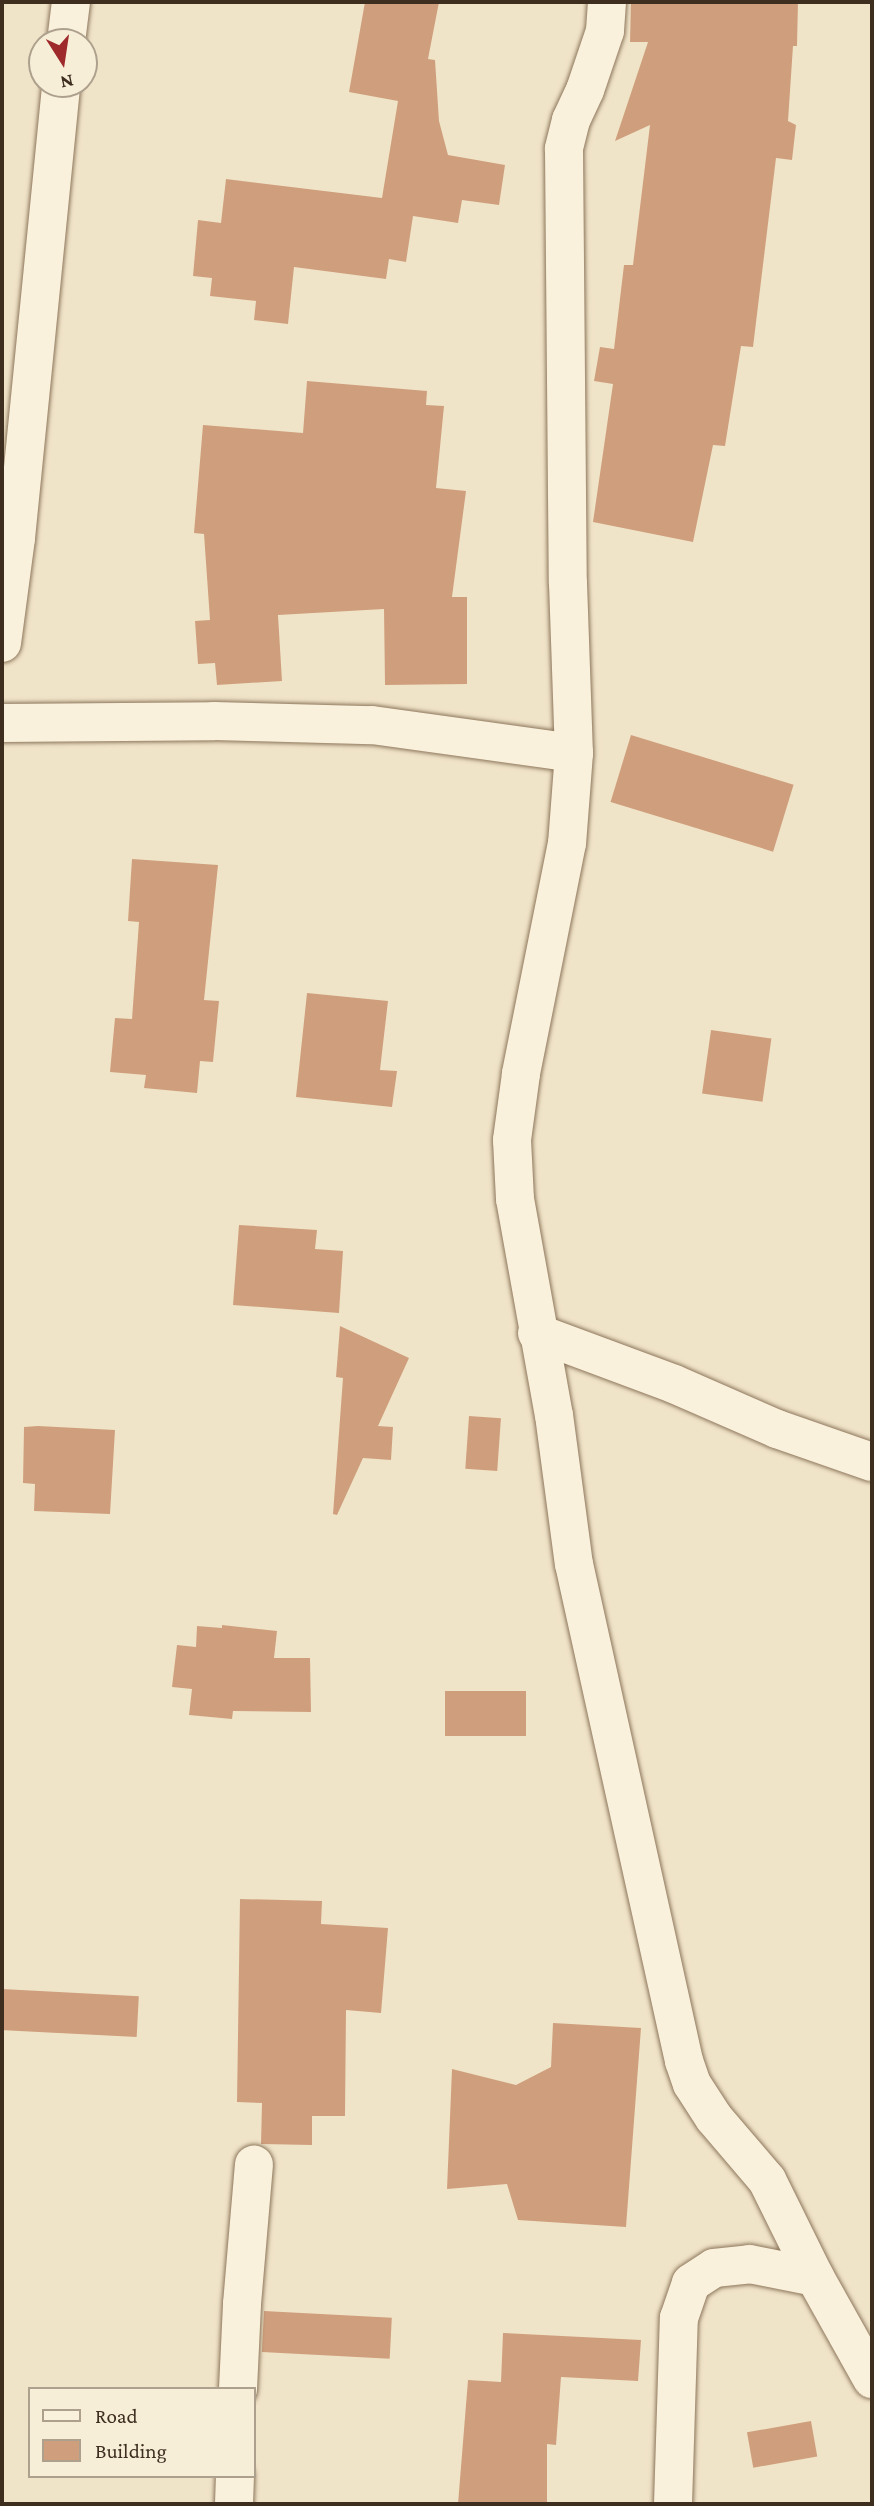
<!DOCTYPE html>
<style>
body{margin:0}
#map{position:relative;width:874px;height:2506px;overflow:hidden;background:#f0e4c8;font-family:"Crimson Pro",serif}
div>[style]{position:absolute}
.building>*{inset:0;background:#cf9f7d;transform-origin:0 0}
.roads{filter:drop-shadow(0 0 2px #8d765c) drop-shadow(0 0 2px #8d765c)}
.minor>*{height:38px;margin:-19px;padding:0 19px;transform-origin:19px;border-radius:19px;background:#faf1dc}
span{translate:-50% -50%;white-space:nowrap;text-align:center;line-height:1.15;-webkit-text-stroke:7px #f7eed8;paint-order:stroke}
.frame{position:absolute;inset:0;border:4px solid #3d2e20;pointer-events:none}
.legend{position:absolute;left:28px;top:2387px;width:228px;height:91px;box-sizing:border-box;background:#f7eed8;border:2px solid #ada18e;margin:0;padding:9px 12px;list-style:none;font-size:21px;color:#3d2e20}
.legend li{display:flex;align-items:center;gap:14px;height:35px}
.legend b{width:35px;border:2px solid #ada18e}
.north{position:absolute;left:28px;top:28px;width:70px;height:70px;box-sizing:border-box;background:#f7eed8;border:2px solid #ada18e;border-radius:50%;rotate:168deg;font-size:19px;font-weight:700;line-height:28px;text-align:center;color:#3d2e20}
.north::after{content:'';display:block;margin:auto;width:24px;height:32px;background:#9e2a2b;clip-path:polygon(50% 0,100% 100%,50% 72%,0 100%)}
</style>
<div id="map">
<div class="building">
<i style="clip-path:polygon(365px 2px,439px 2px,428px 59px,435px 60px,439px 121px,448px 155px,505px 165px,499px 205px,462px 200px,458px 223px,413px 216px,406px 262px,389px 259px,386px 279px,294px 267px,288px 324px,254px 320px,256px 301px,210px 296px,212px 278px,193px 276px,198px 220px,221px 223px,226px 179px,382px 198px,398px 101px,349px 92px)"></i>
<i style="clip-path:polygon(631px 2px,798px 2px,797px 46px,793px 46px,788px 121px,796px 125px,792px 160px,776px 158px,753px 347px,741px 346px,725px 446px,713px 445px,693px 542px,593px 522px,613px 384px,594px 381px,600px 347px,614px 349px,624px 265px,633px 265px,650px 125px,615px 141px,648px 42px,630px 42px)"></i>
<i style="clip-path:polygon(307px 381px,427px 391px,426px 405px,444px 406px,436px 488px,466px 491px,452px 597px,467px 597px,467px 684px,385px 685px,384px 609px,278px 615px,282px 681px,217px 685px,215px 663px,198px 664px,195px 621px,210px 620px,204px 534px,194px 533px,203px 425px,303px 433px)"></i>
<i style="left:631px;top:735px;width:170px;height:70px;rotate:17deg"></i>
<i style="clip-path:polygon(132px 859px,218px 865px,204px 1000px,219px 1001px,213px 1062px,200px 1061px,197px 1093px,144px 1088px,146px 1075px,110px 1072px,115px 1018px,132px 1019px,139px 922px,128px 921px)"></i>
<i style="clip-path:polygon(307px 993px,388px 1001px,380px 1070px,397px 1071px,392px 1107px,296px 1097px)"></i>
<i style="left:711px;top:1030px;width:61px;height:64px;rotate:8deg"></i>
<i style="clip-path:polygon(239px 1225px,317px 1230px,315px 1249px,343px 1251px,339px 1313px,233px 1305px)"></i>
<i style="clip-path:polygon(340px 1326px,409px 1358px,378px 1426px,393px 1427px,391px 1460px,363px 1458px,337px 1515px,333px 1514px,343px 1378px,336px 1377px)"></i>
<i style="left:469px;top:1416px;width:32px;height:53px;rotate:4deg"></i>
<i style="clip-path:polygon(38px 1426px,115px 1430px,110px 1514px,34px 1511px,35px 1484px,23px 1483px,24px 1427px)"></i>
<i style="clip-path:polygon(222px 1625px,277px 1631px,274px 1658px,310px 1658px,311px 1712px,233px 1711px,232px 1719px,189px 1715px,192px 1689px,172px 1687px,177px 1645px,196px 1647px,197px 1626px,222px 1628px)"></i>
<i style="left:526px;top:1691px;width:45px;height:81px;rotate:90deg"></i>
<i style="clip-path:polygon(240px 1899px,322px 1901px,321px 1924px,388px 1928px,381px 2013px,346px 2010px,345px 2116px,312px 2116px,312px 2145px,261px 2144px,262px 2103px,237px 2102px)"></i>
<i style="left:2px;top:1989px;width:137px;height:41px;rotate:3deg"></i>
<i style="clip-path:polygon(553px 2023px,641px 2028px,626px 2227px,518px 2220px,507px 2184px,447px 2189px,452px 2069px,516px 2085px,551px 2067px)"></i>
<i style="left:264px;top:2311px;width:128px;height:41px;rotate:3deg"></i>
<i style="clip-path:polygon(503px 2333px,641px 2340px,638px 2381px,561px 2377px,556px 2445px,547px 2444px,547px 2504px,458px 2504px,468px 2380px,501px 2382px)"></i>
<i style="left:811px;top:2421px;width:36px;height:65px;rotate:80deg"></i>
</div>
<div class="roads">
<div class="minor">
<i style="left:607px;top:2px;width:29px;rotate:94deg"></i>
<i style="left:605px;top:31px;width:62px;rotate:108.7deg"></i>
<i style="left:585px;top:90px;width:33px;rotate:115deg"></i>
<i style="left:571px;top:120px;width:30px;rotate:104deg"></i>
<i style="left:564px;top:149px;width:434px;rotate:89.5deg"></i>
<i style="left:568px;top:583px;width:170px;rotate:88deg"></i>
<i style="left:574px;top:753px;width:90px;rotate:94.4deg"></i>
<i style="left:567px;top:843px;width:236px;rotate:101.3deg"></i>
<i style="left:521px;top:1074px;width:67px;rotate:97.8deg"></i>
<i style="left:512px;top:1140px;width:59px;rotate:87.1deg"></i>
<i style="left:515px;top:1199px;width:219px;rotate:79.8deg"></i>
<i style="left:554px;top:1415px;width:150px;rotate:82.4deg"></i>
<i style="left:574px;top:1564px;width:509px;rotate:77.52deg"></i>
<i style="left:684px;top:2061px;width:24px;rotate:71deg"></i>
<i style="left:692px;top:2084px;width:40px;rotate:57.1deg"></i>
<i style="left:714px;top:2118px;width:82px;rotate:49.5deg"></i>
<i style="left:767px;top:2180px;width:108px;rotate:63.7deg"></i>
<i style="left:815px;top:2277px;width:117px;rotate:60.8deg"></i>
<i style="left:66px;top:42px;width:40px;rotate:-82.9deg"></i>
<i style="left:2px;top:643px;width:106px;rotate:-82.4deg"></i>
<i style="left:16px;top:538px;width:456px;rotate:-84.3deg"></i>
<i style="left:2px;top:723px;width:212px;rotate:-0.5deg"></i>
<i style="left:214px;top:721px;width:158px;rotate:1.5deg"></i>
<i style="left:372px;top:725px;width:204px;rotate:7.9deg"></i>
<i style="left:537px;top:1333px;width:146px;rotate:20.4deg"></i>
<i style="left:674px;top:1384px;width:112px;rotate:23.6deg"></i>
<i style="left:777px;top:1429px;width:101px;rotate:19.2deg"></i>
<i style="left:238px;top:2389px;width:85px;rotate:-87.3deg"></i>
<i style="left:242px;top:2304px;width:140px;rotate:-85.1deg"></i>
<i style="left:234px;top:2504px;width:28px;rotate:-88deg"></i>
<i style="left:673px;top:2504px;width:186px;rotate:-88.2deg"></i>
<i style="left:679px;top:2318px;width:37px;rotate:-71deg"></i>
<i style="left:691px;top:2283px;width:27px;rotate:-33deg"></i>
<i style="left:714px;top:2268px;width:36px;rotate:-6deg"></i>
<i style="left:750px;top:2264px;width:66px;rotate:11.3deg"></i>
</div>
</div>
<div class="frame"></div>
<ul class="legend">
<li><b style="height:9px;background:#faf1dc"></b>Road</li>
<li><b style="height:19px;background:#cf9f7d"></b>Building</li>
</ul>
<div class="north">N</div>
</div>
